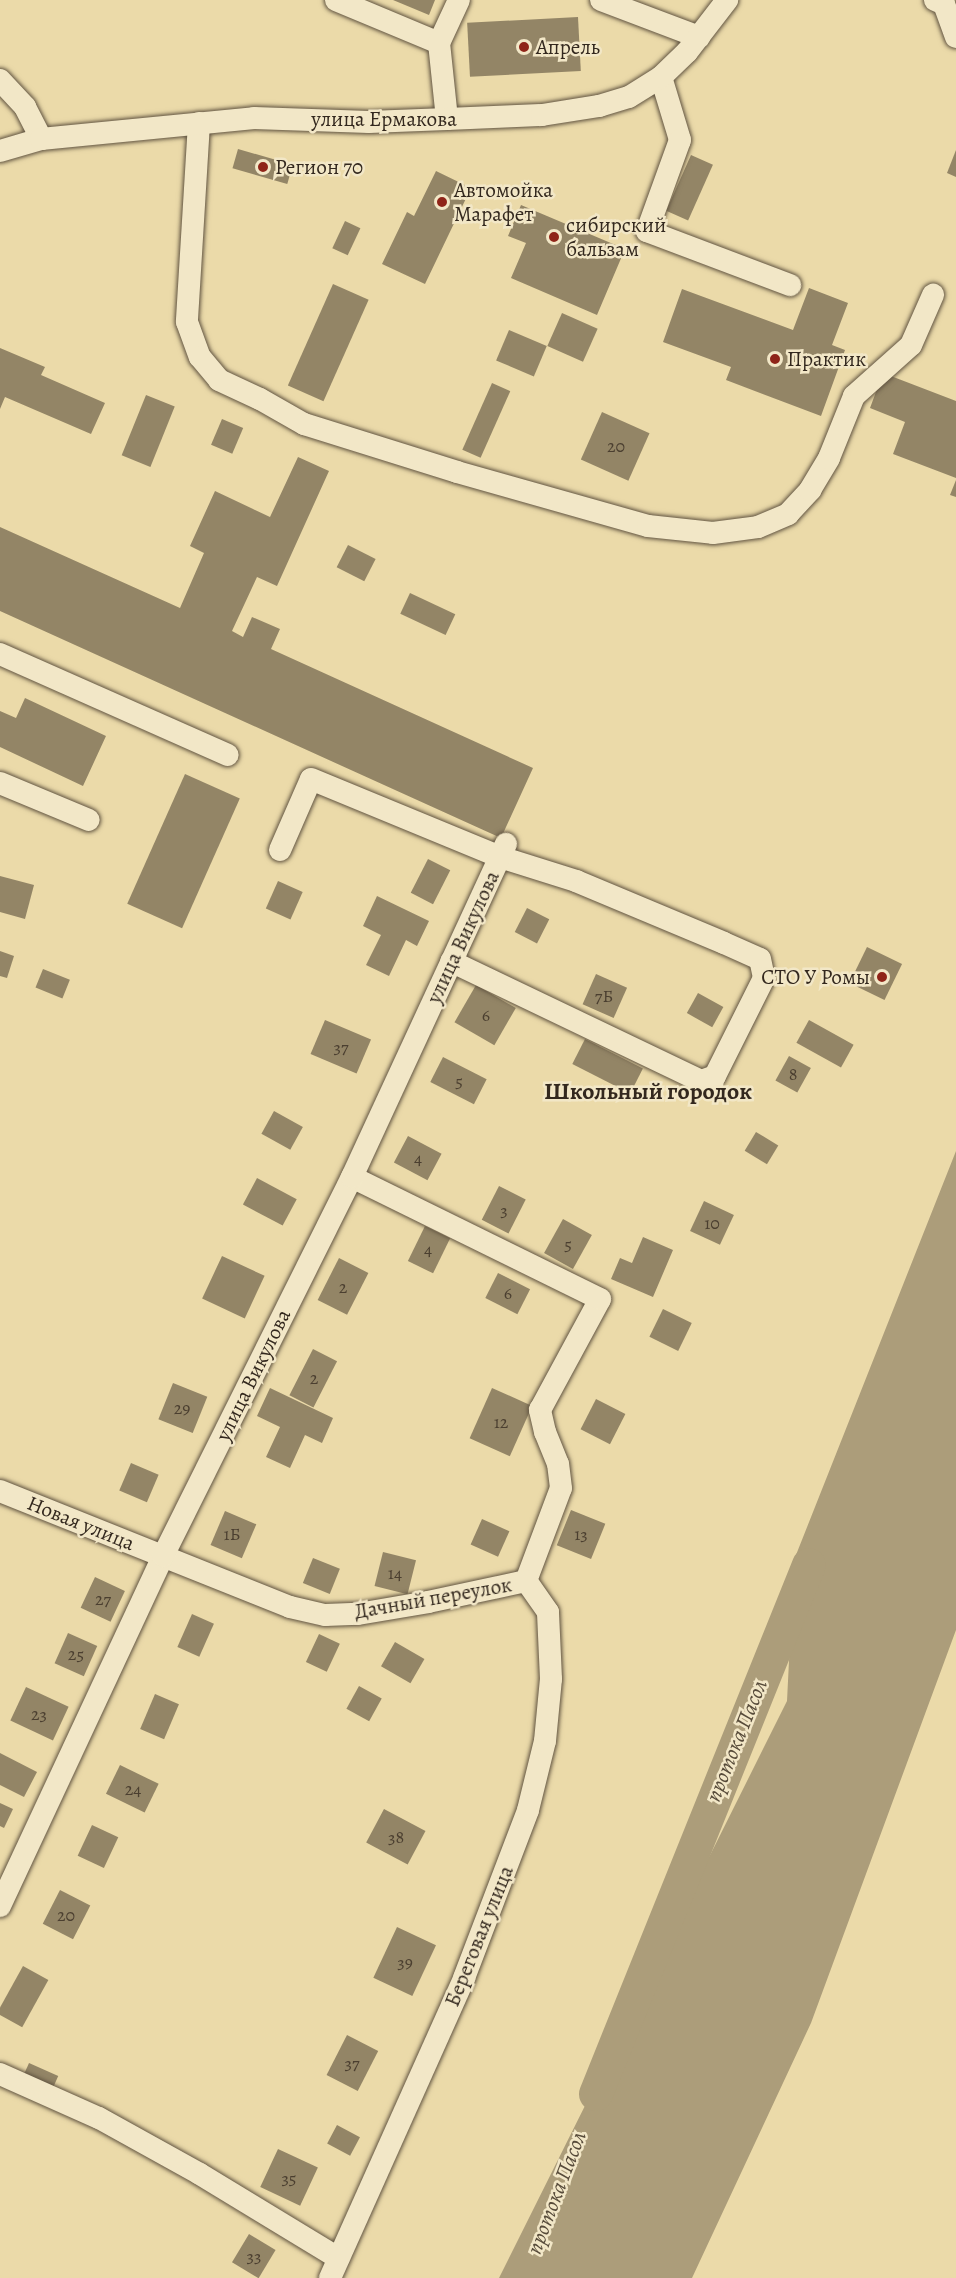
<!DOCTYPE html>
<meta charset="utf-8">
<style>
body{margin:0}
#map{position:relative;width:956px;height:2278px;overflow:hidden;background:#ebdaa9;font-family:Alegreya,serif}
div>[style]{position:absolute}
.water>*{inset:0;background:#ac9d7a}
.river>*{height:34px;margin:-17px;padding:0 17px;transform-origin:17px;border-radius:17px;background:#ac9d7a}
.building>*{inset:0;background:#938566;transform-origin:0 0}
.roads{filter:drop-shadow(0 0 2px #615441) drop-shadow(0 0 2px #615441)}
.minor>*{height:22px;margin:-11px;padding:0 11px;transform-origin:11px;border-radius:11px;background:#f2e7c7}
.dots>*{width:16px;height:16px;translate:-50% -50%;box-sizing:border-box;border:3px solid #f2e7c7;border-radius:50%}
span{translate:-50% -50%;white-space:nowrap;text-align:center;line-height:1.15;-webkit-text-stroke:5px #f2e7c7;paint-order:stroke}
.number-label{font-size:18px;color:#4b3f30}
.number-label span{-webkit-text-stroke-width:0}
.poi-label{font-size:21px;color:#33281e}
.left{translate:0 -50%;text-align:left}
.right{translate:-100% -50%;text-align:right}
.street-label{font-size:21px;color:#33281e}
.water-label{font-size:22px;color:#574b3a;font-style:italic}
.quarter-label{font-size:24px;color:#33281e;font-weight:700}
</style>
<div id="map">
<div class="water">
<i style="clip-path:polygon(956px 1151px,956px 1630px,811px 2023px,692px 2278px,499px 2278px,787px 1701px,794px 1560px)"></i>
</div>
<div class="river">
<i style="left:596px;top:2094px;width:570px;rotate:-68.07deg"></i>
</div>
<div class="building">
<i style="clip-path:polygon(393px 0,435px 0,429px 15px)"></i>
<i style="left:578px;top:17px;width:54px;height:111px;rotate:87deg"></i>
<i style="left:238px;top:149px;width:57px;height:20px;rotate:16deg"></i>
<i style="clip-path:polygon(956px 150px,956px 177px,947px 173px)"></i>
<i style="left:691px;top:155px;width:24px;height:61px;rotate:24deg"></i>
<i style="clip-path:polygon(436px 171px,471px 188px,425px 284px,382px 264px,407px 212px,414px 216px)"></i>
<i style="clip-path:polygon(521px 205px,625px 249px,597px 315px,511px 278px,526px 243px,508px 236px)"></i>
<i style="left:345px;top:221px;width:17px;height:30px;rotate:25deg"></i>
<i style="left:333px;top:284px;width:39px;height:111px;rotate:24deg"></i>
<i style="clip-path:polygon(809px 288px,848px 303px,832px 345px,845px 350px,821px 416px,726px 380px,731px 367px,663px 342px,682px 289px,793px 330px)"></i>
<i style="left:562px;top:313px;width:39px;height:36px;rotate:24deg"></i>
<i style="left:509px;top:330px;width:41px;height:33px;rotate:23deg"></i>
<i style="clip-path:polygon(0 348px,45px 367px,41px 375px,105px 403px,91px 434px,5px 397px,0 409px)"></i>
<i style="clip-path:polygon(883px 373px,956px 401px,956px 478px,893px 454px,905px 422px,870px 408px)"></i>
<i style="left:492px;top:383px;width:20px;height:73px;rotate:24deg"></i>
<i style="left:146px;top:395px;width:31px;height:65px;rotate:22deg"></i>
<i style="left:602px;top:412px;width:52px;height:52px;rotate:24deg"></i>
<i style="left:222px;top:419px;width:23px;height:28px;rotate:23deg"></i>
<i style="clip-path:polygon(298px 457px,329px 471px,277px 586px,257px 577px,232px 631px,243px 637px,252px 617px,280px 629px,271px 649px,533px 768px,501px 838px,0 611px,0 527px,180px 608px,204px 553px,190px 546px,215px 491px,270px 517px)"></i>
<i style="clip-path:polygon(956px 480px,956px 497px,950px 495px)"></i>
<i style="left:348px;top:545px;width:31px;height:25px;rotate:27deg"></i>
<i style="left:410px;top:593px;width:50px;height:23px;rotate:25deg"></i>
<i style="clip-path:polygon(25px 698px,106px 736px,83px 786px,0 747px,0 711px,16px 718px)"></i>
<i style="left:185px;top:774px;width:60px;height:142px;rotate:24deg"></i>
<i style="left:428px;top:859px;width:25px;height:38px;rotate:27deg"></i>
<i style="clip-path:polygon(0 876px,34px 885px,25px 919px,0 912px)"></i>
<i style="left:278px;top:881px;width:27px;height:30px;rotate:24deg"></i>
<i style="clip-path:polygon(377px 896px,429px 921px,417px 946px,406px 940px,389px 976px,366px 965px,381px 935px,363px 926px)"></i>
<i style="left:527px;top:908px;width:25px;height:27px;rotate:27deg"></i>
<i style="left:867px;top:947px;width:39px;height:40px;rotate:26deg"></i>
<i style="clip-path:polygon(0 951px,14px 956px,7px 978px,0 976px)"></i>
<i style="left:43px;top:969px;width:29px;height:20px;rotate:22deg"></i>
<i style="left:596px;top:974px;width:34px;height:33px;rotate:24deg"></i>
<i style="left:476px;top:985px;width:46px;height:43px;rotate:30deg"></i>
<i style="left:698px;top:993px;width:29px;height:23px;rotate:29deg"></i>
<i style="left:325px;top:1020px;width:50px;height:37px;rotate:23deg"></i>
<i style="left:809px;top:1020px;width:51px;height:26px;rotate:29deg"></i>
<i style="left:585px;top:1039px;width:65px;height:28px;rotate:27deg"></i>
<i style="left:789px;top:1056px;width:25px;height:28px;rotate:29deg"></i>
<i style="left:443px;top:1057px;width:49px;height:28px;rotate:27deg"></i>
<i style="left:274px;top:1111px;width:33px;height:26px;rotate:29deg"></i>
<i style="left:756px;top:1132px;width:26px;height:22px;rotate:31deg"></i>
<i style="left:408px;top:1136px;width:38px;height:30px;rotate:28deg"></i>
<i style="left:257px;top:1178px;width:45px;height:30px;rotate:28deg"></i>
<i style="left:499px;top:1186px;width:30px;height:38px;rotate:27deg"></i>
<i style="left:704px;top:1201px;width:33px;height:33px;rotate:25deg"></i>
<i style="left:563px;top:1219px;width:33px;height:39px;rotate:29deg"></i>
<i style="left:425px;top:1226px;width:28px;height:39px;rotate:26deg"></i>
<i style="clip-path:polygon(643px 1237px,673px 1250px,653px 1297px,611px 1279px,620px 1258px,632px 1263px)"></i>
<i style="left:222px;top:1256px;width:47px;height:47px;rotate:25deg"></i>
<i style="left:339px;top:1258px;width:33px;height:47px;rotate:27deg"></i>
<i style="left:498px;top:1273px;width:36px;height:28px;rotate:27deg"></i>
<i style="left:663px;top:1309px;width:32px;height:31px;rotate:26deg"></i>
<i style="left:313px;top:1349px;width:27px;height:52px;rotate:27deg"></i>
<i style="left:173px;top:1383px;width:37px;height:39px;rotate:22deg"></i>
<i style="clip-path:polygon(270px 1388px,333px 1418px,322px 1443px,305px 1435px,290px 1468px,266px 1457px,280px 1427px,257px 1416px)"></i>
<i style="left:492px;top:1388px;width:44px;height:55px;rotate:24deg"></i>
<i style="left:596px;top:1399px;width:33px;height:34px;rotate:27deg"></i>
<i style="left:131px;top:1463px;width:30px;height:30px;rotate:23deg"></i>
<i style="left:571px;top:1510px;width:37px;height:38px;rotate:22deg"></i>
<i style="left:225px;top:1511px;width:34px;height:37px;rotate:23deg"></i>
<i style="left:482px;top:1519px;width:30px;height:28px;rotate:24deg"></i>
<i style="left:383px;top:1552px;width:34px;height:35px;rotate:14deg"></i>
<i style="left:313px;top:1558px;width:29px;height:27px;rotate:22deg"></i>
<i style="left:95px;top:1577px;width:33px;height:34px;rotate:25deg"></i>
<i style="left:192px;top:1614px;width:24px;height:36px;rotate:24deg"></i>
<i style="left:68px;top:1633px;width:32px;height:33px;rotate:24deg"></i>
<i style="left:319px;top:1634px;width:23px;height:31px;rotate:25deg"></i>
<i style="left:395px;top:1642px;width:34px;height:28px;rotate:30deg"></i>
<i style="left:359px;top:1686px;width:26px;height:26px;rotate:29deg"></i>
<i style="left:26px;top:1687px;width:47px;height:37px;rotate:25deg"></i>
<i style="left:155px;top:1694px;width:26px;height:38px;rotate:23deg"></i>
<i style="clip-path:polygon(0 1753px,37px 1772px,24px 1797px,0 1785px)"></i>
<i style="left:120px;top:1765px;width:43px;height:32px;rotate:26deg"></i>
<i style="clip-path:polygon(0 1803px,13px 1809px,4px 1828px,0 1826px)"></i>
<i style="left:384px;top:1809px;width:47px;height:38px;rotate:28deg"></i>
<i style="left:92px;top:1825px;width:29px;height:34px;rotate:25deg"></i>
<i style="left:60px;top:1890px;width:34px;height:38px;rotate:27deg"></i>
<i style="left:397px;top:1927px;width:43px;height:56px;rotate:25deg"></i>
<i style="left:23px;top:1966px;width:29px;height:54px;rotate:29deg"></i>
<i style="left:347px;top:2035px;width:35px;height:45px;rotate:27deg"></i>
<i style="left:29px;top:2063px;width:32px;height:18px;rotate:24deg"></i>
<i style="left:337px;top:2125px;width:26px;height:21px;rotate:28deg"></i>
<i style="left:278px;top:2149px;width:44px;height:42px;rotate:25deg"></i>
<i style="left:249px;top:2234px;width:31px;height:33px;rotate:31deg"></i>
</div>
<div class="roads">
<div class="minor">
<i style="left:336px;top:0;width:112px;rotate:22.7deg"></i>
<i style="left:601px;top:0;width:105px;rotate:20.7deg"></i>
<i style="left:935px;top:0;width:10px;rotate:24deg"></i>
<i style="left:944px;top:4px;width:35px;rotate:70deg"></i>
<i style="left:661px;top:77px;width:66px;rotate:73.2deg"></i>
<i style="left:680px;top:140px;width:97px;rotate:109.9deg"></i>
<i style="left:647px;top:231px;width:153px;rotate:20.7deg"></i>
<i style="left:0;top:80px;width:37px;rotate:47deg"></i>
<i style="left:25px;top:107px;width:36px;rotate:63deg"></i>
<i style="left:447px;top:119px;width:76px;rotate:-96deg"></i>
<i style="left:439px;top:43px;width:47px;rotate:-65.1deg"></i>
<i style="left:199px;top:123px;width:199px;rotate:93.5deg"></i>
<i style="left:187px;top:322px;width:37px;rotate:70deg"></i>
<i style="left:200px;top:357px;width:30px;rotate:50deg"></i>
<i style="left:219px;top:380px;width:45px;rotate:24.9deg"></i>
<i style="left:260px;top:399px;width:51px;rotate:29.6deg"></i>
<i style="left:304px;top:424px;width:160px;rotate:17.4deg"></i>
<i style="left:457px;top:472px;width:198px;rotate:15.8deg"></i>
<i style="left:648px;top:526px;width:65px;rotate:6.1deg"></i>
<i style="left:713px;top:533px;width:45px;rotate:-7.6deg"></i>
<i style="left:758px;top:527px;width:33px;rotate:-23deg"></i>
<i style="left:788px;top:514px;width:33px;rotate:-47deg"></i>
<i style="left:810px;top:490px;width:37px;rotate:-59deg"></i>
<i style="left:829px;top:458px;width:67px;rotate:-68deg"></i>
<i style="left:854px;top:396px;width:76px;rotate:-41.8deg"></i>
<i style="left:911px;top:345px;width:55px;rotate:-66.3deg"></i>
<i style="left:0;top:151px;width:43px;rotate:-16.3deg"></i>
<i style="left:41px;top:139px;width:214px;rotate:-5.6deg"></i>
<i style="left:254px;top:118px;width:115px;rotate:2deg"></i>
<i style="left:369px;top:122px;width:78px;rotate:-2.2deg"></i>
<i style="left:447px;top:119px;width:95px;rotate:-2.4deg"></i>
<i style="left:542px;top:115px;width:58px;rotate:-9deg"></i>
<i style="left:599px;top:106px;width:31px;rotate:-17deg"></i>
<i style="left:629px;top:97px;width:38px;rotate:-32deg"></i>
<i style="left:661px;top:77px;width:36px;rotate:-44deg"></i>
<i style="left:687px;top:52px;width:66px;rotate:-52.4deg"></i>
<i style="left:0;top:654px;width:249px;rotate:23.9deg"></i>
<i style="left:0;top:783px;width:96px;rotate:22.6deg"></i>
<i style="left:280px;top:850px;width:77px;rotate:-66.4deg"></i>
<i style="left:311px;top:779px;width:204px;rotate:22.4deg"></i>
<i style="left:500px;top:857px;width:80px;rotate:17.5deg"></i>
<i style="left:576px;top:881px;width:160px;rotate:22.7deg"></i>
<i style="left:724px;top:943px;width:39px;rotate:24deg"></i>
<i style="left:760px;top:959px;width:19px;rotate:78deg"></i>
<i style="left:764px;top:978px;width:110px;rotate:116.6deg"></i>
<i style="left:715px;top:1076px;width:15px;rotate:160deg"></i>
<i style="left:701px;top:1081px;width:277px;rotate:-154.4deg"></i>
<i style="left:0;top:1491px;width:312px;rotate:21.8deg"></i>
<i style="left:290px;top:1607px;width:36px;rotate:13deg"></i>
<i style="left:325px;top:1615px;width:33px;rotate:-2deg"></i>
<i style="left:358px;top:1614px;width:71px;rotate:-9.7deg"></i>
<i style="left:428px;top:1602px;width:100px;rotate:-12.1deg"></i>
<i style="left:526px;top:1581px;width:99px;rotate:-69.4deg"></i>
<i style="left:561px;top:1488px;width:24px;rotate:-97deg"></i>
<i style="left:558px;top:1464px;width:35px;rotate:-112deg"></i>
<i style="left:545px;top:1432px;width:23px;rotate:-103deg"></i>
<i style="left:540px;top:1410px;width:126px;rotate:-61.6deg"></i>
<i style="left:600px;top:1299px;width:276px;rotate:-153.8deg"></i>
<i style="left:0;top:1906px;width:386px;rotate:-65deg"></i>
<i style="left:163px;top:1556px;width:424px;rotate:-63.5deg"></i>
<i style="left:352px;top:1177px;width:367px;rotate:-65.2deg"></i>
<i style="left:0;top:2074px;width:108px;rotate:24deg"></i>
<i style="left:99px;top:2118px;width:115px;rotate:29deg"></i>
<i style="left:200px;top:2174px;width:162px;rotate:31.3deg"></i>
<i style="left:330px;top:2278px;width:329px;rotate:-65.9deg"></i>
<i style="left:464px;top:1978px;width:180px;rotate:-69.1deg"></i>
<i style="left:528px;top:1810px;width:71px;rotate:-76.2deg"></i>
<i style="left:545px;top:1741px;width:62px;rotate:-84.5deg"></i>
<i style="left:551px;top:1679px;width:67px;rotate:-92.6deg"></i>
<i style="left:548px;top:1612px;width:38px;rotate:-125deg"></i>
</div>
</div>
<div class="dots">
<i style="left:524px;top:47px;background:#8f2418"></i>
<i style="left:263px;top:167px;background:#8f2418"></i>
<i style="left:442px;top:202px;background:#8f2418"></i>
<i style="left:554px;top:237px;background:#8f2418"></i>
<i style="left:775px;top:359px;background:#8f2418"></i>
<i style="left:882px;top:977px;background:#8f2418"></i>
</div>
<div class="number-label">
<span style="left:616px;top:446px">20</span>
<span style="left:604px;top:996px">7Б</span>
<span style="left:486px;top:1015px">6</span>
<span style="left:341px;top:1047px">37</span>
<span style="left:793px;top:1074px">8</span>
<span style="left:459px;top:1081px">5</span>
<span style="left:418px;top:1158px">4</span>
<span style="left:504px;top:1210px">3</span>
<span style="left:712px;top:1223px">10</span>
<span style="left:568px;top:1244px">5</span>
<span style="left:428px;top:1249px">4</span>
<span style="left:343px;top:1287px">2</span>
<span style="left:508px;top:1293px">6</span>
<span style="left:314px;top:1378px">2</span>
<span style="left:182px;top:1408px">29</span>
<span style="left:501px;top:1422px">12</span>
<span style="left:232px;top:1534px">1Б</span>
<span style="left:581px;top:1534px">13</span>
<span style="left:395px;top:1573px">14</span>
<span style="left:103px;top:1599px">27</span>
<span style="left:76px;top:1654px">25</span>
<span style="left:39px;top:1714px">23</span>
<span style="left:133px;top:1789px">24</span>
<span style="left:396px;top:1837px">38</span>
<span style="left:66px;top:1915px">20</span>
<span style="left:405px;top:1962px">39</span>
<span style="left:352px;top:2063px">37</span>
<span style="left:289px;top:2178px">35</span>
<span style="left:254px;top:2256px">33</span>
</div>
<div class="poi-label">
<span class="left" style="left:536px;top:47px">Апрель</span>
<span class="left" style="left:275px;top:167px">Регион 70</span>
<span class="left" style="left:454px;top:202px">Автомойка<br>Марафет</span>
<span class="left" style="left:566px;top:237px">сибирский<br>бальзам</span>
<span class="left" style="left:787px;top:359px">Практик</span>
<span class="right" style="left:870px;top:977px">СТО У Ромы</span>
</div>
<div class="street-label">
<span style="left:384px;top:119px">улица Ермакова</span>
<span style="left:463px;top:937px;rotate:-65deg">улица Викулова</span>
<span style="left:253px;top:1375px;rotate:-64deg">улица Викулова</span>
<span style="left:81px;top:1523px;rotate:22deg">Новая улица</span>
<span style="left:433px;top:1598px;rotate:-10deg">Дачный переулок</span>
<span style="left:479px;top:1936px;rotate:-68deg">Береговая улица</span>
</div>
<div class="water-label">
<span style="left:737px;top:1741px;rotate:-68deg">протока Пасол</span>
<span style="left:557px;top:2193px;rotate:-69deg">протока Пасол</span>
</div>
<div class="quarter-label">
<span style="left:648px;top:1092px">Школьный городок</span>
</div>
</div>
